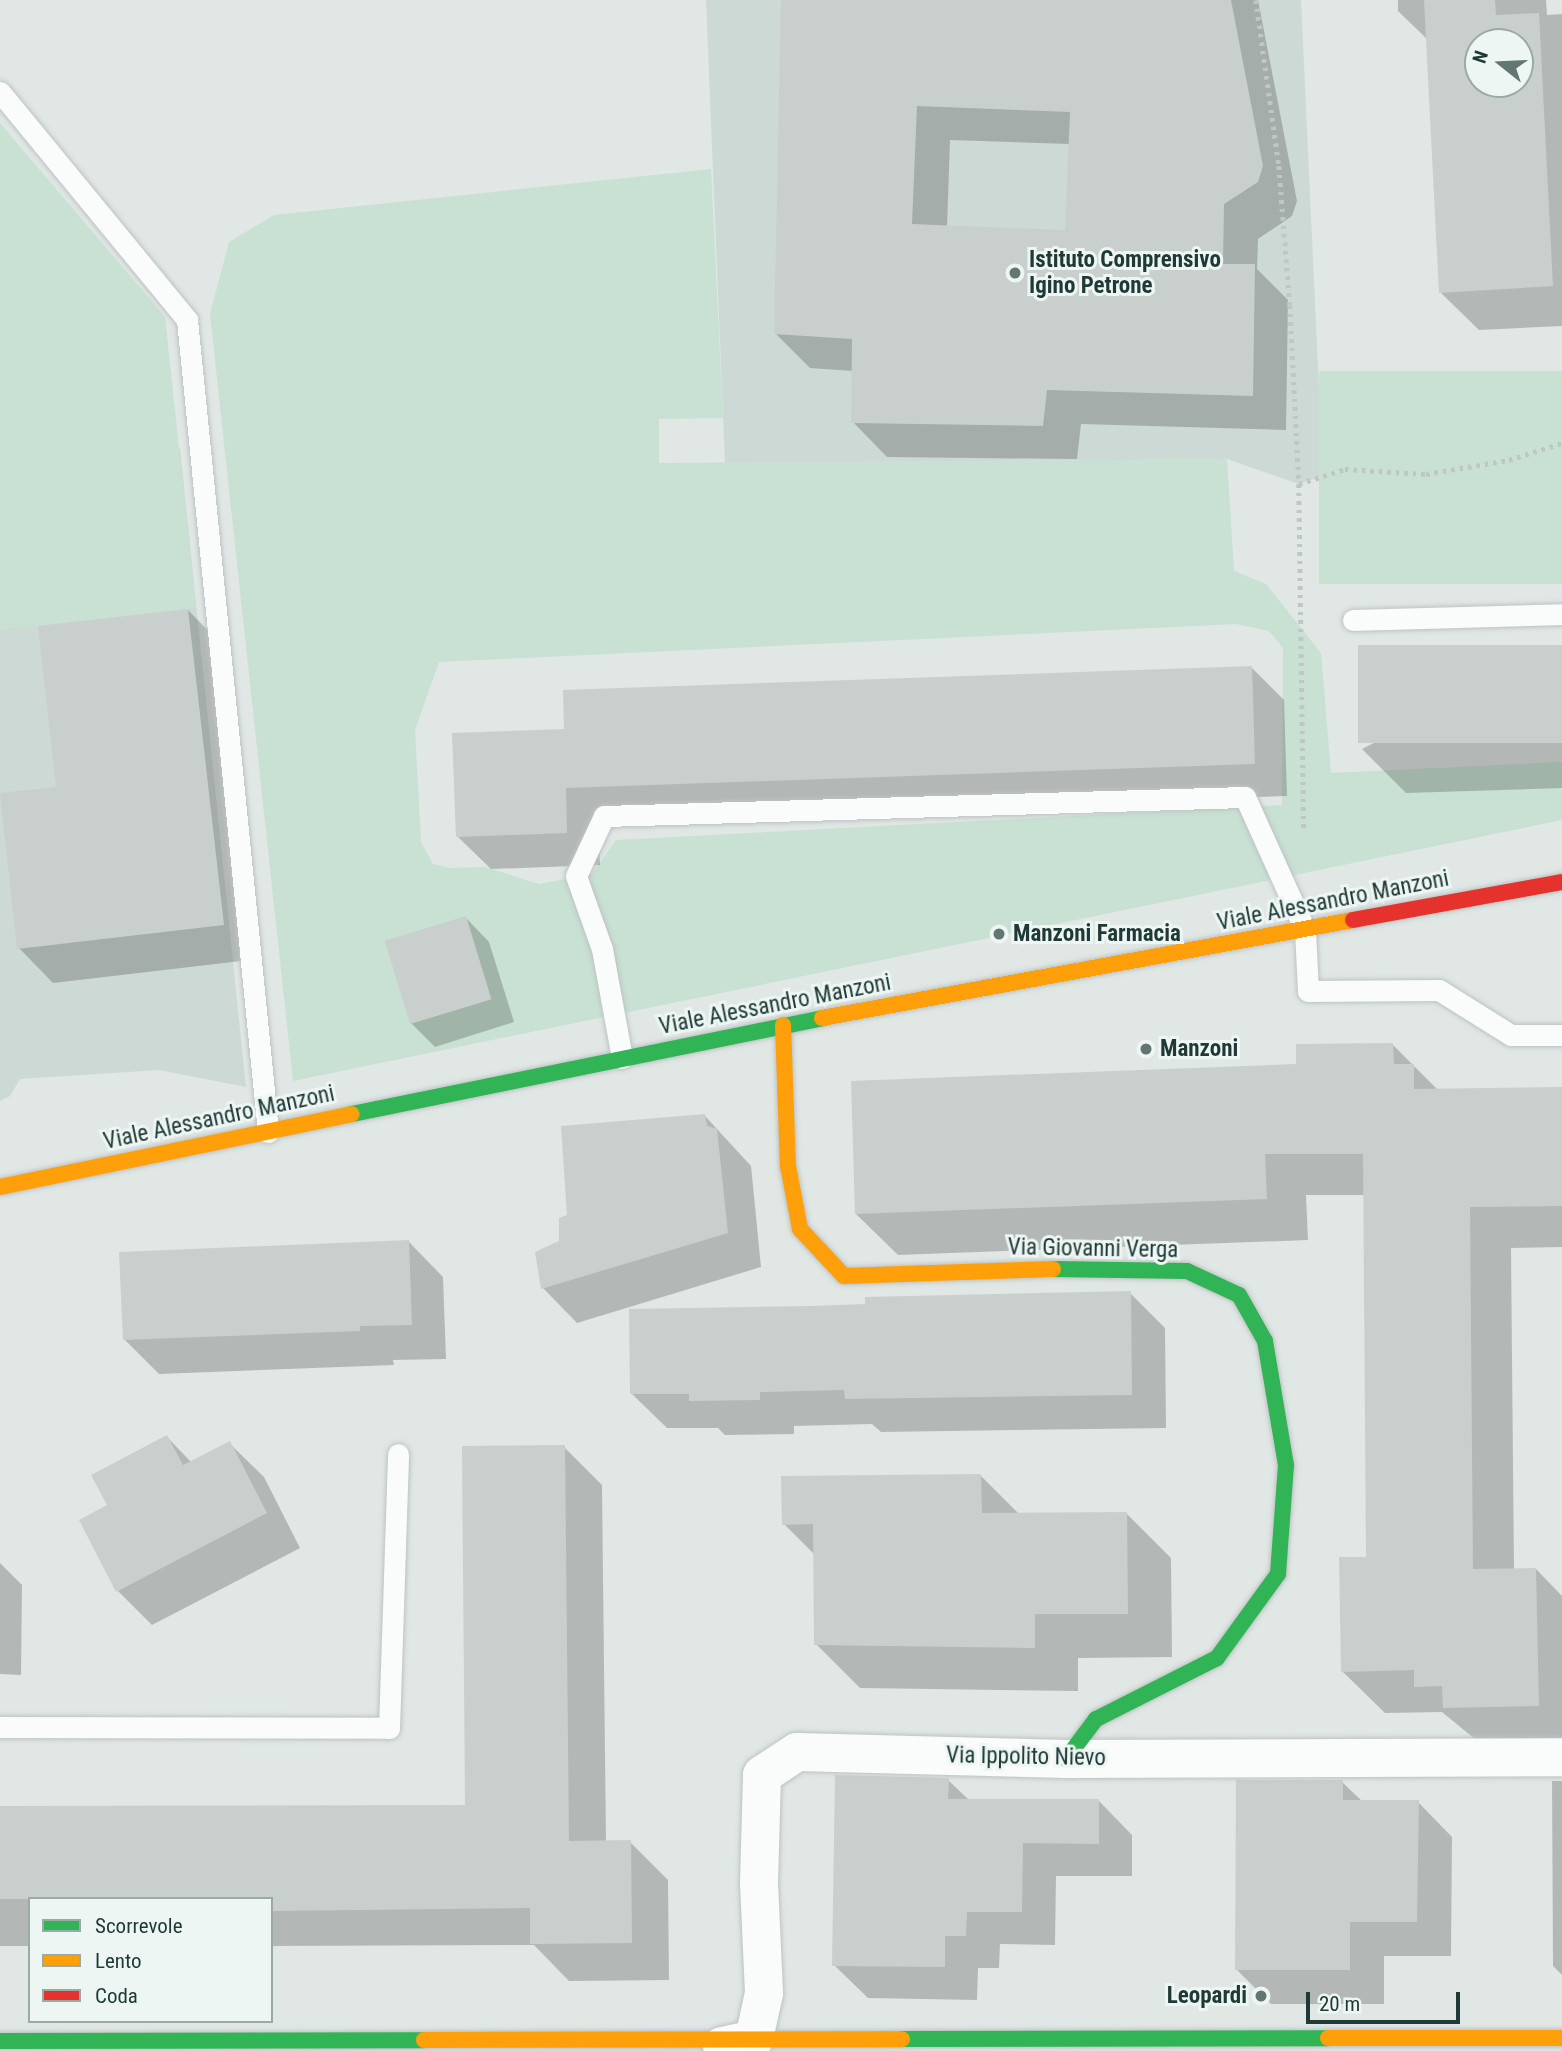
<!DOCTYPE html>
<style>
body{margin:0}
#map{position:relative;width:1562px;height:2051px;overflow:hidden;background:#e0e7e5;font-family:"Roboto Condensed",sans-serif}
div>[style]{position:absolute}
.built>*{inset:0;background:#cdd9d5}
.green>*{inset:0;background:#c8e1d3;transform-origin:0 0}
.shadow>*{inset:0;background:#0003}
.building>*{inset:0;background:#c9cfcd;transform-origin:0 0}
.path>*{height:4.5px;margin-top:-2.25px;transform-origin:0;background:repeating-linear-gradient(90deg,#bfc7c6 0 3.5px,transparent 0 8.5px)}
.roads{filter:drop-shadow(0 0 2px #bdc3c2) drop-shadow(0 0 2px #bdc3c2)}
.lane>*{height:21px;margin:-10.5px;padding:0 10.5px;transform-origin:10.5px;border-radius:10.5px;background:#fafbfb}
.street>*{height:38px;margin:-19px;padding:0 19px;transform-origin:19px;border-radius:19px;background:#fafbfb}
.fast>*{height:16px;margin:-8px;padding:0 8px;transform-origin:8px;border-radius:8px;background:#30b455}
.slow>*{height:16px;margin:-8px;padding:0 8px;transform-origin:8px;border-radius:8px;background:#ff9f0a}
.jam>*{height:16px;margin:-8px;padding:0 8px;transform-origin:8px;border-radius:8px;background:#e5322d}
.dots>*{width:19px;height:19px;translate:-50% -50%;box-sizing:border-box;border:4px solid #edf6f3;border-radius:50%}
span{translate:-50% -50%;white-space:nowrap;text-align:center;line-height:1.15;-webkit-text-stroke:6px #edf6f3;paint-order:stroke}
.poi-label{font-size:23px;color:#1e3936;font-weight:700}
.left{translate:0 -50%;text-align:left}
.right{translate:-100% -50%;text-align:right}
.street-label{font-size:23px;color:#1e3936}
.legend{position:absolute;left:28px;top:1897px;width:245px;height:126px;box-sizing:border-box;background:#edf6f3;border:2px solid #9aaaa7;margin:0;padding:9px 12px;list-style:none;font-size:21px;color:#1e3936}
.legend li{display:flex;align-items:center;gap:14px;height:35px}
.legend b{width:35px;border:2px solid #9aaaa7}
.north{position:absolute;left:1464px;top:28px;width:70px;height:70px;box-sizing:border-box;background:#edf6f3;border:2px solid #9aaaa7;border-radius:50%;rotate:288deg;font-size:19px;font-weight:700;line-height:28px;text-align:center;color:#1e3936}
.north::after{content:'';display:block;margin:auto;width:24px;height:32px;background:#627673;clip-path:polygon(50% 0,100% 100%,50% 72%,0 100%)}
.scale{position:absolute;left:1306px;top:1992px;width:154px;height:32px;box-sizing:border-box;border:4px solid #1e3936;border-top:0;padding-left:9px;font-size:21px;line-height:24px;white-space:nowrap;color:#1e3936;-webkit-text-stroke:5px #edf6f3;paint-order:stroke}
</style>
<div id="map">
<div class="built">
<i style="clip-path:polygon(706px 0,1301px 0,1323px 476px,1299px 484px,1227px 459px,725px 463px)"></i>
<i style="clip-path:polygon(180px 448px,246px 1087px,159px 1070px,20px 1079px,10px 1096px,0 1101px,0 469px)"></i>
</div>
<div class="green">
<i style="clip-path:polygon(0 123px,165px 317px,196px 608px,0 630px)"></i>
<i style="clip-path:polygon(evenodd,711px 169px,723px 418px,659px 419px,659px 463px,1227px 459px,1234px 571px,1266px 584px,1321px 653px,1331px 773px,1562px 762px,1562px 820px,293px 1081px,210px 314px,229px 242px,274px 215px,711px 169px,1236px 624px,1269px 631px,1283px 648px,1282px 805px,616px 840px,592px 874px,539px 884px,485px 867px,450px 868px,433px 864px,421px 842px,415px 730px,439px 662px,1236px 624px)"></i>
<i style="left:1562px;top:371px;width:213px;height:243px;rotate:90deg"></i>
</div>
<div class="shadow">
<i style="clip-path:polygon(evenodd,783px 0,1258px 0,1297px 201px,1292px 216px,1258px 239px,1257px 269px,1288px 300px,1286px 430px,1081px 424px,1077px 459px,887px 457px,853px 422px,853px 371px,810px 368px,775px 333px,783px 0,950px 140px,1070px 144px,1067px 232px,947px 227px,950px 140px)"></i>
<i style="clip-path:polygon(evenodd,1398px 0,1546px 0,1547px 15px,1562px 14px,1562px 326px,1479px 330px,1440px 292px,1428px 40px,1398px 11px,1398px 0,1478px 42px,1520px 42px,1520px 84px,1478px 84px,1478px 42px)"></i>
<i style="clip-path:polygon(188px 610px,222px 645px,258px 959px,53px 983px,19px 948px,58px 788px)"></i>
<i style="clip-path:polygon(1562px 647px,1562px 788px,1406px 793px,1362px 749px)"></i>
<i style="clip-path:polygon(1251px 667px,1284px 700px,1287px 796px,598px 821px,600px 865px,491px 869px,458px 837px,566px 730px)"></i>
<i style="clip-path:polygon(466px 918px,489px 942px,514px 1022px,435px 1047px,411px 1023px)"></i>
<i style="clip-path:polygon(1393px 1045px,1438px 1090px,1562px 1089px,1562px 1247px,1511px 1248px,1514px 1570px,1536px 1569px,1562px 1596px,1562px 1748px,1487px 1749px,1442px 1712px,1385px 1713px,1343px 1672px,1368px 1558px,1365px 1195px,1306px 1195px,1308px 1240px,898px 1255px,856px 1214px,1297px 1066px)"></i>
<i style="clip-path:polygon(705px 1116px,751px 1166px,761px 1267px,577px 1323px,543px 1288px,569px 1216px)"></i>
<i style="clip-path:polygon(409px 1242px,443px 1277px,446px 1359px,393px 1360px,394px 1365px,159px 1374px,124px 1339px)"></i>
<i style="clip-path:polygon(1130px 1293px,1165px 1328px,1166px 1428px,881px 1432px,872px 1424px,794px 1426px,794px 1434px,725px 1435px,718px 1428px,667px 1428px,632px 1394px,811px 1308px)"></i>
<i style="clip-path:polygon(167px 1437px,192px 1463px,229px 1443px,264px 1477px,300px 1548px,152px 1625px,118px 1591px,109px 1506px)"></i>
<i style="clip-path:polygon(564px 1447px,602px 1485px,606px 1842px,630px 1842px,668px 1880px,669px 1980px,569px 1981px,534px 1945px,271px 1946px,271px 1899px,30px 1899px,30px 1946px,0 1946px,0 1807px,467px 1807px)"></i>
<i style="clip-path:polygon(981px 1476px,1020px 1515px,1127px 1514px,1171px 1558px,1172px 1657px,1078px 1658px,1078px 1691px,860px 1688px,816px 1644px,815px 1555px,784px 1524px)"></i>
<i style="clip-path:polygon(0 1563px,22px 1585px,21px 1675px,0 1674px)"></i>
<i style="clip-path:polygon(948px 1780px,969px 1800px,1099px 1801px,1132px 1835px,1132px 1876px,1056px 1876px,1055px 1945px,1000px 1944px,999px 1968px,978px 1968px,977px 2000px,868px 1998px,834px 1965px)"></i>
<i style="clip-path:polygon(1552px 1781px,1562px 1781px,1562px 1975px,1553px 1966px)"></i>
<i style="clip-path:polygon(1342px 1782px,1363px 1802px,1418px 1802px,1452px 1837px,1451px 1956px,1384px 1956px,1384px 2004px,1271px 2004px,1236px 1969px)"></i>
</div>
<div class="building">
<i style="clip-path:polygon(evenodd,781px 0,1231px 0,1263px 166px,1258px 182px,1224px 204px,1223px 264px,1255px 264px,1253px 396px,1047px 390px,1043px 426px,851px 423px,852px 339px,774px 334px,781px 0,917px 106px,1070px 112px,1065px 230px,912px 224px,917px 106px)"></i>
<i style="clip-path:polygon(evenodd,1424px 0,1495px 0,1496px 15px,1539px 13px,1553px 286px,1439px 293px,1424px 0,1478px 42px,1520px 42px,1520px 84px,1478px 84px,1478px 42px)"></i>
<i style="clip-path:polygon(188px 609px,224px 925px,17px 949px,0 793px,56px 787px,38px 626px)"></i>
<i style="left:1562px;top:645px;width:98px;height:204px;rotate:90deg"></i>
<i style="clip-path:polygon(1252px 666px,1255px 764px,566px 788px,567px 833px,456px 837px,452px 733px,564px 729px,563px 690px)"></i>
<i style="left:466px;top:916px;width:87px;height:85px;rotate:73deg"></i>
<i style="clip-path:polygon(1393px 1043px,1394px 1064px,1414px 1064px,1414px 1089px,1562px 1087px,1562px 1206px,1470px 1207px,1473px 1569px,1536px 1568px,1539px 1706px,1443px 1708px,1442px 1686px,1414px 1687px,1414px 1670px,1341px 1672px,1339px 1557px,1366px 1557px,1363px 1154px,1265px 1154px,1267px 1199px,855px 1214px,851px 1081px,1296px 1064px,1296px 1044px)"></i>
<i style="clip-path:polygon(705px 1114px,707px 1126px,717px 1129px,728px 1233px,541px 1289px,535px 1252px,559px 1241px,559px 1218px,567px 1215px,561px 1126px)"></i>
<i style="clip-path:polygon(409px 1240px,412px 1325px,360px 1326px,360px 1331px,123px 1340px,119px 1252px)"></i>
<i style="clip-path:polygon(1131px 1291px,1132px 1395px,845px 1399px,844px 1390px,760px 1392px,760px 1400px,689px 1401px,689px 1394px,630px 1394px,629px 1309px,811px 1306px,865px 1304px,865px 1297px)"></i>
<i style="clip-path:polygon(167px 1435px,183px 1465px,230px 1441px,267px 1513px,116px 1592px,79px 1520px,107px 1505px,91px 1475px)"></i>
<i style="clip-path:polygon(565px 1445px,569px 1841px,631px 1840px,632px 1943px,530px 1944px,530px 1908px,271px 1911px,271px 1899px,0 1899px,0 1806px,465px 1805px,462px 1446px)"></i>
<i style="clip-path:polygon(981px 1474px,982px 1513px,1127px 1512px,1128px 1614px,1035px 1614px,1035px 1648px,814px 1645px,813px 1524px,782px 1525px,781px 1476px)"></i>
<i style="clip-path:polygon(835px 1775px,949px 1778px,948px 1799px,1099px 1799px,1099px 1844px,1023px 1843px,1022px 1912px,967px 1912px,966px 1936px,945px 1936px,945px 1967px,832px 1966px)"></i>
<i style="clip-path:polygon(1236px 1780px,1343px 1780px,1343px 1800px,1419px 1800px,1417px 1922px,1350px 1922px,1350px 1970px,1235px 1970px)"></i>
</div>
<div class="path">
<i style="left:1256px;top:0;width:168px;rotate:82.1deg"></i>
<i style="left:1279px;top:166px;width:139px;rotate:85.5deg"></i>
<i style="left:1290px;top:305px;width:179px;rotate:87.1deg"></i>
<i style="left:1299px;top:484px;width:347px;rotate:89.2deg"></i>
<i style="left:1299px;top:484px;width:48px;rotate:-18.1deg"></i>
<i style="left:1345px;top:469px;width:81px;rotate:3.5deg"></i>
<i style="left:1426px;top:474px;width:84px;rotate:-9.6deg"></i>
<i style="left:1509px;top:460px;width:56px;rotate:-17.8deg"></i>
</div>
<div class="roads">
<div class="lane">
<i style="left:0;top:92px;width:295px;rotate:50.6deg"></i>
<i style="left:187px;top:320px;width:816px;rotate:84.3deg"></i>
<i style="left:1353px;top:620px;width:209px;rotate:-1.6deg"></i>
<i style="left:622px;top:1058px;width:111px;rotate:-100.4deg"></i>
<i style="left:602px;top:949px;width:77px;rotate:-109.6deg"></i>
<i style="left:576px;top:876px;width:66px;rotate:-65deg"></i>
<i style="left:604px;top:816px;width:641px;rotate:-1.7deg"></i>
<i style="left:1245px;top:797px;width:146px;rotate:65.7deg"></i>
<i style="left:1305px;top:930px;width:61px;rotate:87.2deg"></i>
<i style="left:1308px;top:991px;width:131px;rotate:-0.4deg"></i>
<i style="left:1439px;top:990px;width:85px;rotate:32deg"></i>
<i style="left:1511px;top:1035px;width:51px"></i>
<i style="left:0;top:1727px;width:389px;rotate:0.1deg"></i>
<i style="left:389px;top:1728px;width:274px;rotate:-88.1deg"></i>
</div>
<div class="street">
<i style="left:722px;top:2046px;width:33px;rotate:-12deg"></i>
<i style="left:754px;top:2039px;width:47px;rotate:-77.7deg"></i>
<i style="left:764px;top:1993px;width:110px;rotate:-92.6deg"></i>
<i style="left:759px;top:1883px;width:108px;rotate:-88.4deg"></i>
<i style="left:762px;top:1775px;width:42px;rotate:-33.3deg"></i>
<i style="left:797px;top:1752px;width:269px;rotate:1.5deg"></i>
<i style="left:1066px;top:1759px;width:496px;rotate:-0.2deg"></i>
</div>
<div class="fast">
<i style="left:352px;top:1114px;width:480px;rotate:-11.5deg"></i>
<i style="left:1053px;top:1269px;width:134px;rotate:0.9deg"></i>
<i style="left:1187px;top:1271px;width:57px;rotate:24.8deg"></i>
<i style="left:1239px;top:1295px;width:53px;rotate:60.5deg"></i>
<i style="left:1265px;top:1341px;width:126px;rotate:80.4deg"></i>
<i style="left:1286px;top:1465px;width:109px;rotate:94.2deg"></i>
<i style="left:1278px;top:1574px;width:104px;rotate:126deg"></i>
<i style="left:1217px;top:1658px;width:136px;rotate:153.2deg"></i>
<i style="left:1096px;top:1719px;width:50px;rotate:126.9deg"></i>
<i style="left:902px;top:2039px;width:426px;rotate:-0.1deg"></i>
<i style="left:0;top:2041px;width:424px;rotate:-0.1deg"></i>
</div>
<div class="slow">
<i style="left:822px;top:1018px;width:540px;rotate:-10.46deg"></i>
<i style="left:783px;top:1025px;width:141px;rotate:88deg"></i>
<i style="left:788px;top:1166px;width:64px;rotate:79.2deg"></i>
<i style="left:800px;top:1229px;width:64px;rotate:46.9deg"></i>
<i style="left:844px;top:1276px;width:209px;rotate:-1.9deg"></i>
<i style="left:0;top:1187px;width:359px;rotate:-11.7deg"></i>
<i style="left:1328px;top:2038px;width:234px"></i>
<i style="left:424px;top:2040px;width:478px;rotate:-0.1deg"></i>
</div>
<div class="jam">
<i style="left:1353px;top:920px;width:212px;rotate:-10.3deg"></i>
</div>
</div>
<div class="dots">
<i style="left:1015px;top:273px;background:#627673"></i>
<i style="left:999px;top:934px;background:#627673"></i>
<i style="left:1146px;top:1049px;background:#627673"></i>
<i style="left:1261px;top:1996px;background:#627673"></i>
</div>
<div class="poi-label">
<span class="left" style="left:1029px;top:273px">Istituto Comprensivo<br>Igino Petrone</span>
<span class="left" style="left:1013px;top:934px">Manzoni Farmacia</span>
<span class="left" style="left:1160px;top:1049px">Manzoni</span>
<span class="right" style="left:1247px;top:1996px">Leopardi</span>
</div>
<div class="street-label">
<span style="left:1333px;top:901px;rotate:-11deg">Viale Alessandro Manzoni</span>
<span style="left:775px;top:1005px;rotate:-11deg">Viale Alessandro Manzoni</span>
<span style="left:219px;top:1118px;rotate:-12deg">Viale Alessandro Manzoni</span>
<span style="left:1093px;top:1249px;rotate:1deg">Via Giovanni Verga</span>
<span style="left:1026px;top:1757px;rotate:1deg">Via Ippolito Nievo</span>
</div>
<ul class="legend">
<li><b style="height:9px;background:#30b455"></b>Scorrevole</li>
<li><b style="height:9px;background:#ff9f0a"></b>Lento</li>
<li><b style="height:9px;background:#e5322d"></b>Coda</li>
</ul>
<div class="north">N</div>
<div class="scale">20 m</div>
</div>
